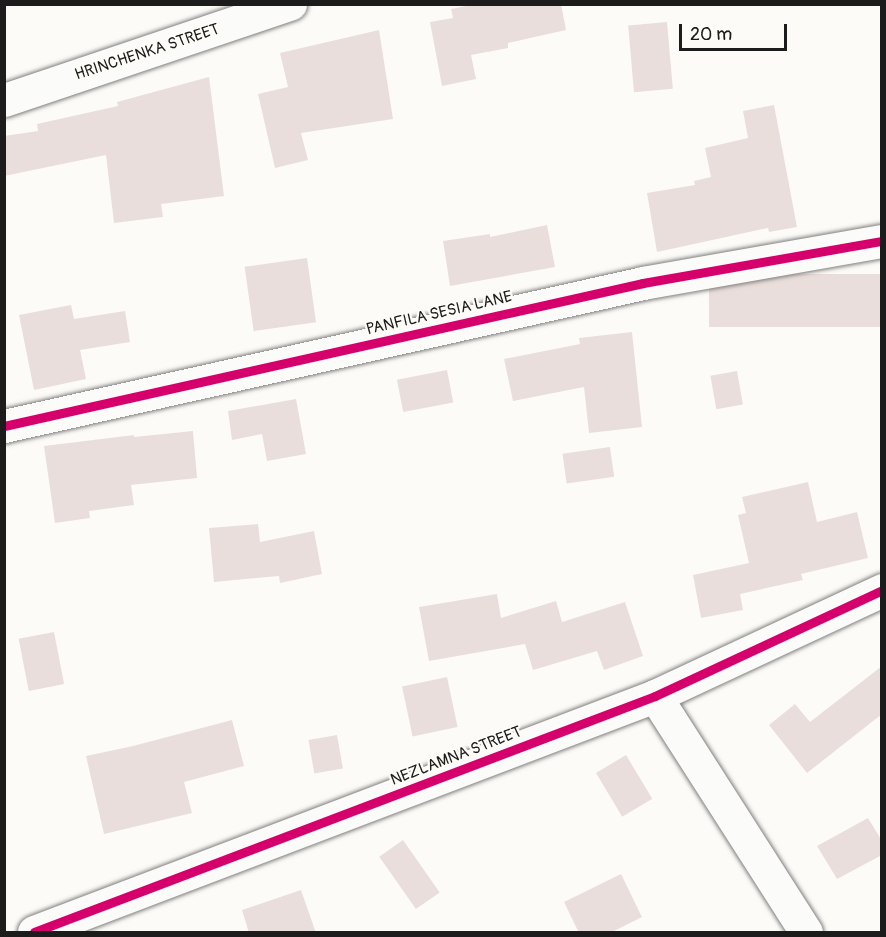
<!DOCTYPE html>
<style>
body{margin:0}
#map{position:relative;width:886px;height:937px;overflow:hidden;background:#fcfbf8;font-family:Pangolin,sans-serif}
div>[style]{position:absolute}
.building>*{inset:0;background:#eadedc;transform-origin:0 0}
.roads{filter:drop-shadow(0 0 2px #81807f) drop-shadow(0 0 2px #81807f)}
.street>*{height:33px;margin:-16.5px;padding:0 16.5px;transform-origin:16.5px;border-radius:16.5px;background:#fbfbf9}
.secondary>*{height:33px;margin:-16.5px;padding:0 16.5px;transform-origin:16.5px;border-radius:16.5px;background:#fbfbf9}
.cycleway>*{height:9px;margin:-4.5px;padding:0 4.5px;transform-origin:4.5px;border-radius:4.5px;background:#d6006c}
span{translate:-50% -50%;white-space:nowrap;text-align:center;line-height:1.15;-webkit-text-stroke:4.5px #fdfcf7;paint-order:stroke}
.street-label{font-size:16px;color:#1c1c1c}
.frame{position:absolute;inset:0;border:6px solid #1c1c1c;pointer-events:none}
.scale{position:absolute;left:679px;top:24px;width:108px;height:27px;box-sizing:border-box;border:3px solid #1c1c1c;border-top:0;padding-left:8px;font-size:18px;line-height:21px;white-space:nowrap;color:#1c1c1c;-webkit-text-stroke:4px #fdfcf7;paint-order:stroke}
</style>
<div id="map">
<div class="building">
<i style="clip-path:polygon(476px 4px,561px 4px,566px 30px,508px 43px,508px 48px,471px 55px,476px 79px,442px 86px,430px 22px,453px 18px,451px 9px)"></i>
<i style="left:667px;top:22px;width:67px;height:39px;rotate:85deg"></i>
<i style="clip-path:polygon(379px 30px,393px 119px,301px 133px,308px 160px,275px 168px,258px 94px,288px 87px,280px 53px)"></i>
<i style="clip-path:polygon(209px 77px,224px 196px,161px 204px,163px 217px,114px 223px,106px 155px,4px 176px,4px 136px,38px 131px,37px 124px,118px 106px,117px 102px)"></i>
<i style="clip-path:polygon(774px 105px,797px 227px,769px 232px,768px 228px,657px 252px,647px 193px,695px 185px,694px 181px,711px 177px,705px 148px,748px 138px,743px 111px)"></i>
<i style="clip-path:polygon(547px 225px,555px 267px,450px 286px,443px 241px,490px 234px,490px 237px)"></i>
<i style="left:307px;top:258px;width:65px;height:63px;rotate:82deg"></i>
<i style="left:882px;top:274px;width:53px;height:173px;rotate:90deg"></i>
<i style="clip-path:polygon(71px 305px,74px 319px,125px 311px,130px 342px,80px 350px,86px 379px,34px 390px,19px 315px)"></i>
<i style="clip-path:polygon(632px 332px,642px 427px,589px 433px,584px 387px,513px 401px,504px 359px,580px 344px,579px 338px)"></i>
<i style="left:447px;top:370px;width:33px;height:51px;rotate:79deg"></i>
<i style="left:737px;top:371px;width:34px;height:27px;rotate:80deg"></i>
<i style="clip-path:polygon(296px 399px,306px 454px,267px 461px,262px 434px,232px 440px,228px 411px)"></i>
<i style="clip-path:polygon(193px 431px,197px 478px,131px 485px,134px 505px,89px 511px,90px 518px,55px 523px,44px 446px,134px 435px,134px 437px)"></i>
<i style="left:610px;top:447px;width:30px;height:48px;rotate:82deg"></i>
<i style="clip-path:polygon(808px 482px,817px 522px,857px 512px,868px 558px,801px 574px,803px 580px,740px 594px,743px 610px,701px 618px,693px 575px,749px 563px,738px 515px,746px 513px,742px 497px)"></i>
<i style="clip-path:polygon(258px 524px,260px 542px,314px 531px,322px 574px,280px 583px,279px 576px,214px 582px,209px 528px)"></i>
<i style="clip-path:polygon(497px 594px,501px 618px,556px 601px,562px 622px,625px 602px,643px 656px,604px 670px,597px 651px,533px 670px,525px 644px,429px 661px,419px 607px)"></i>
<i style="left:54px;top:632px;width:53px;height:36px;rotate:79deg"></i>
<i style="clip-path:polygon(882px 666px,882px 714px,807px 773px,769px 725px,795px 704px,810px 722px)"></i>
<i style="left:447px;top:677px;width:51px;height:46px;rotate:78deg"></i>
<i style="clip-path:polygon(232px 720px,244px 766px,184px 782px,192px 813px,104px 834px,86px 756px,133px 746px)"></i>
<i style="left:337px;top:735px;width:34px;height:29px;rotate:80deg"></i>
<i style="left:626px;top:755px;width:51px;height:35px;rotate:59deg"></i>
<i style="clip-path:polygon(868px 818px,882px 841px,882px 855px,837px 879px,817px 846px)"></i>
<i style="left:403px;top:840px;width:64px;height:29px;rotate:55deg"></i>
<i style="clip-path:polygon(621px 874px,642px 917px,610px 933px,579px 933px,564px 902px)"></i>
<i style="clip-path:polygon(301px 890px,316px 933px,249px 933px,242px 910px)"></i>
</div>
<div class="roads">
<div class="street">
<i style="left:4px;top:100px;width:302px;rotate:-18.6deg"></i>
<i style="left:4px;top:426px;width:655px;rotate:-12.61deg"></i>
<i style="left:643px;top:283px;width:243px;rotate:-10deg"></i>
<i style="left:655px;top:696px;width:280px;rotate:57.4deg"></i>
</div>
<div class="secondary">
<i style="left:34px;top:932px;width:664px;rotate:-20.81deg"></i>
<i style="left:655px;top:696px;width:251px;rotate:-25deg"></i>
</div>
</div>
<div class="cycleway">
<i style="left:4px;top:426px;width:655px;rotate:-12.61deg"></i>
<i style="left:643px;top:283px;width:243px;rotate:-10deg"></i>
<i style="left:34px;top:932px;width:664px;rotate:-20.81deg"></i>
<i style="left:655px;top:696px;width:251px;rotate:-25deg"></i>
</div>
<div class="street-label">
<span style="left:147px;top:52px;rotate:-18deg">HRINCHENKA STREET</span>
<span style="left:439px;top:313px;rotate:-13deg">PANFILA SESIA LANE</span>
<span style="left:456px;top:756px;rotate:-21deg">NEZLAMNA STREET</span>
</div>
<div class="frame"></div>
<div class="scale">20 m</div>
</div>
